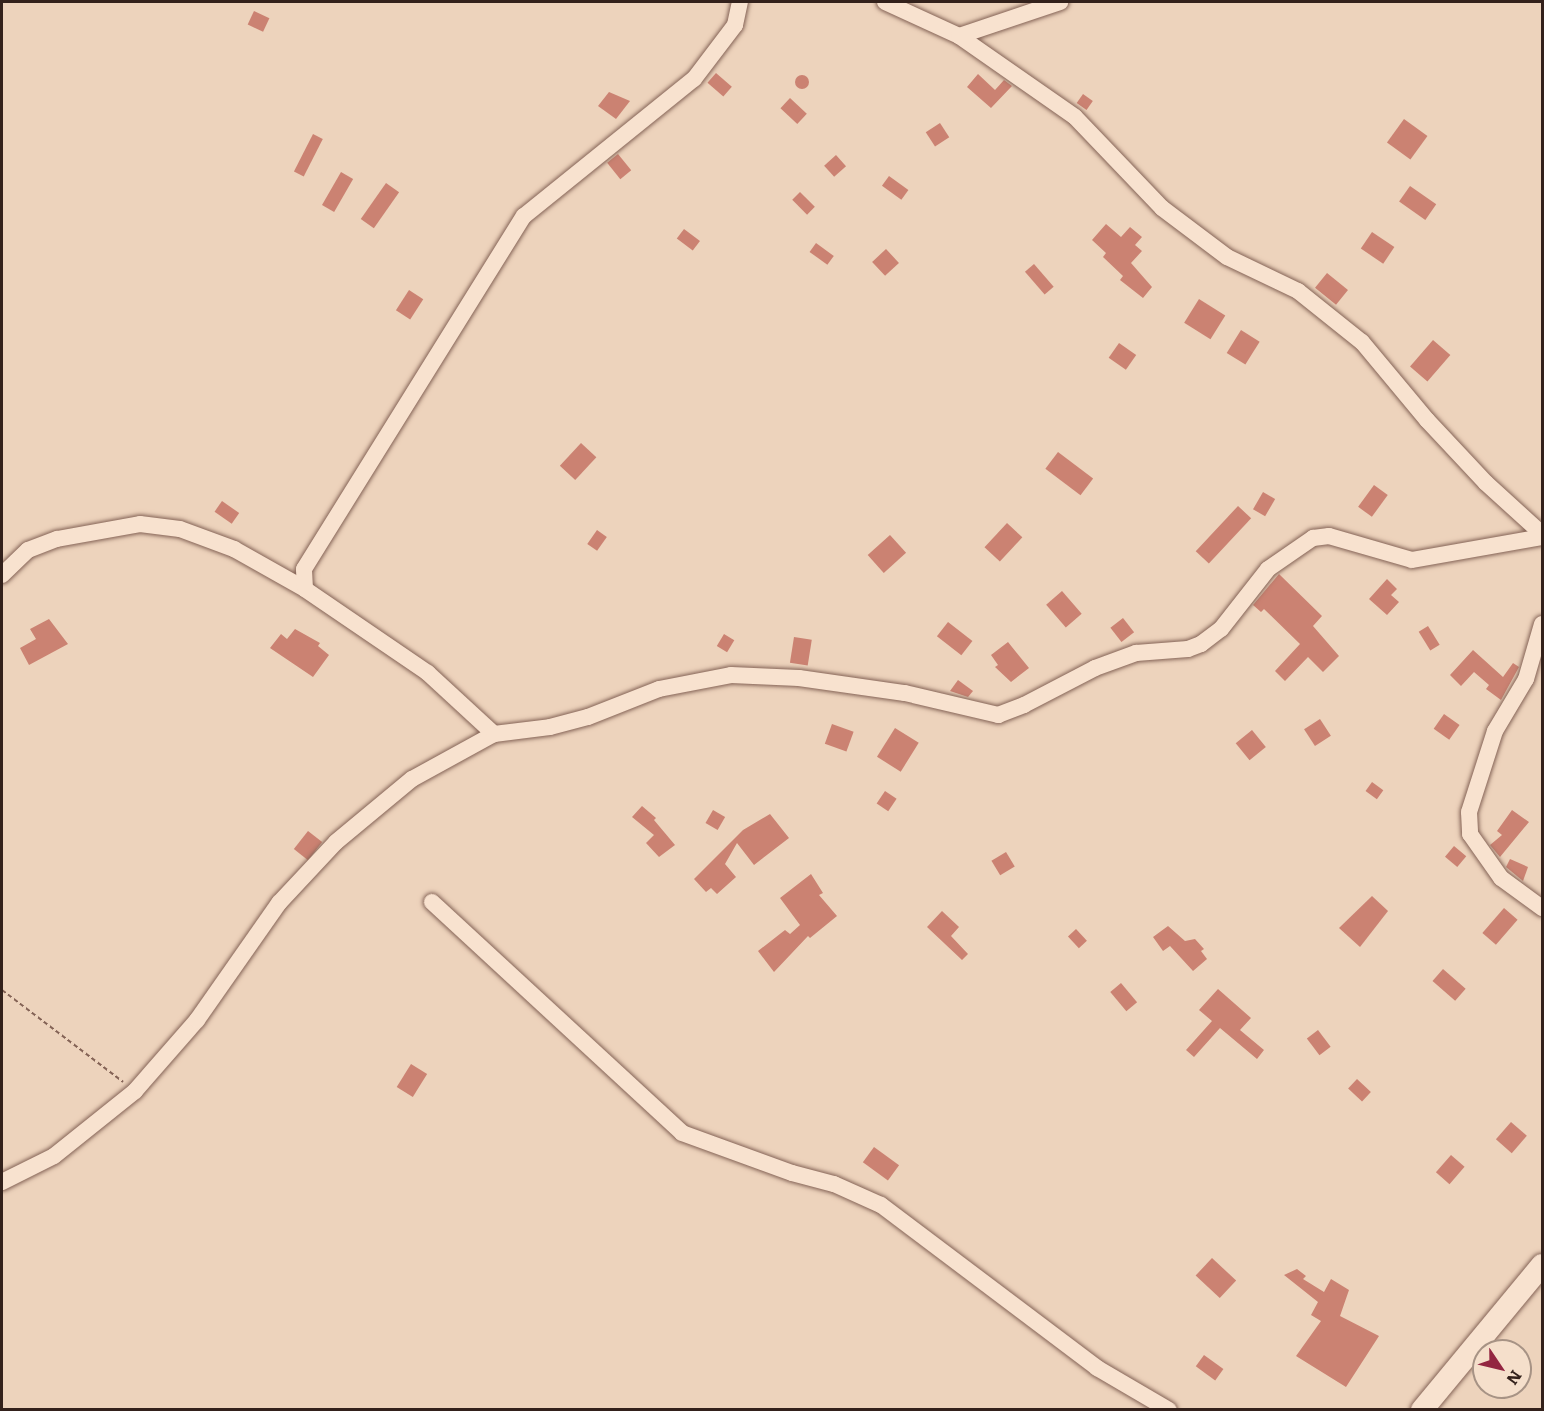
<!DOCTYPE html>
<style>
body{margin:0}
#map{position:relative;width:1544px;height:1411px;overflow:hidden;background:#edd3bc;font-family:Literata,serif}
div>[style]{position:absolute}
.building>*{inset:0;background:#cb8272;transform-origin:0 0}
.round{border-radius:50%}
.path>*{height:2px;margin-top:-1px;transform-origin:0;background:repeating-linear-gradient(90deg,#846356 0 4.5px,transparent 0 7.5px)}
.roads{filter:drop-shadow(0 0 2px #846356) drop-shadow(0 0 2px #846356)}
.street>*{height:16px;margin:-8px;padding:0 8px;transform-origin:8px;border-radius:8px;background:#f8e2cf}
.secondary>*{height:22px;margin:-11px;padding:0 11px;transform-origin:11px;border-radius:11px;background:#f8e2cf}
span{translate:-50% -50%;white-space:nowrap;text-align:center;line-height:1.15;-webkit-text-stroke:6px #f5dfcb;paint-order:stroke}
.frame{position:absolute;inset:0;border:3px solid #33211b;pointer-events:none}
.north{position:absolute;left:1472px;top:1339px;width:60px;height:60px;box-sizing:border-box;background:#f5dfcb;border:2px solid #a79385;border-radius:50%;rotate:125deg;font-size:16px;font-weight:700;line-height:24px;text-align:center;color:#33211b}
.north::after{content:'';display:block;margin:auto;width:21px;height:27px;background:#932641;clip-path:polygon(50% 0,100% 100%,50% 72%,0 100%)}
</style>
<div id="map">
<div class="building">
<i style="left:254px;top:11px;width:17px;height:15px;rotate:25deg"></i>
<i style="left:716px;top:73px;width:21px;height:13px;rotate:41deg"></i>
<i style="clip-path:polygon(978px 74px,995px 90px,1004px 80px,1012px 86px,991px 108px,967px 87px)"></i>
<i class="round" style="left:795px;top:75px;width:14px;height:14px"></i>
<i style="clip-path:polygon(609px 92px,630px 101px,616px 119px,598px 106px)"></i>
<i style="left:1083px;top:94px;width:12px;height:11px;rotate:35deg"></i>
<i style="left:790px;top:98px;width:23px;height:14px;rotate:43deg"></i>
<i style="left:1404px;top:119px;width:29px;height:29px;rotate:36deg"></i>
<i style="left:940px;top:123px;width:17px;height:17px;rotate:57deg"></i>
<i style="left:313px;top:134px;width:11px;height:42px;rotate:27deg"></i>
<i style="left:618px;top:154px;width:21px;height:14px;rotate:51deg"></i>
<i style="left:836px;top:155px;width:15px;height:16px;rotate:48deg"></i>
<i style="left:341px;top:172px;width:14px;height:38px;rotate:30deg"></i>
<i style="left:889px;top:176px;width:24px;height:12px;rotate:36deg"></i>
<i style="left:386px;top:183px;width:16px;height:44px;rotate:35deg"></i>
<i style="left:1410px;top:186px;width:32px;height:19px;rotate:35deg"></i>
<i style="left:800px;top:192px;width:21px;height:11px;rotate:45deg"></i>
<i style="clip-path:polygon(1106px 224px,1121px 237px,1130px 227px,1142px 237px,1135px 245px,1142px 251px,1131px 263px,1152px 287px,1143px 298px,1120px 280px,1123px 276px,1103px 257px,1106px 253px,1092px 240px)"></i>
<i style="left:684px;top:229px;width:20px;height:12px;rotate:37deg"></i>
<i style="left:1372px;top:232px;width:27px;height:20px;rotate:34deg"></i>
<i style="left:816px;top:243px;width:22px;height:11px;rotate:36deg"></i>
<i style="left:886px;top:249px;width:19px;height:19px;rotate:47deg"></i>
<i style="left:1034px;top:264px;width:30px;height:12px;rotate:49deg"></i>
<i style="left:1327px;top:273px;width:27px;height:19px;rotate:39deg"></i>
<i style="left:409px;top:290px;width:17px;height:24px;rotate:33deg"></i>
<i style="left:1199px;top:299px;width:31px;height:28px;rotate:32deg"></i>
<i style="left:1241px;top:330px;width:22px;height:27px;rotate:32deg"></i>
<i style="left:1433px;top:340px;width:23px;height:35px;rotate:41deg"></i>
<i style="left:1119px;top:343px;width:21px;height:18px;rotate:35deg"></i>
<i style="left:581px;top:443px;width:21px;height:31px;rotate:43deg"></i>
<i style="left:1058px;top:452px;width:44px;height:21px;rotate:37deg"></i>
<i style="left:1374px;top:485px;width:17px;height:27px;rotate:36deg"></i>
<i style="left:1263px;top:492px;width:14px;height:20px;rotate:30deg"></i>
<i style="left:222px;top:501px;width:21px;height:13px;rotate:35deg"></i>
<i style="left:1238px;top:506px;width:18px;height:62px;rotate:43deg"></i>
<i style="left:1007px;top:523px;width:21px;height:33px;rotate:43deg"></i>
<i style="left:597px;top:530px;width:12px;height:17px;rotate:35deg"></i>
<i style="left:890px;top:535px;width:24px;height:30px;rotate:48deg"></i>
<i style="clip-path:polygon(1279px 574px,1322px 616px,1313px 626px,1339px 656px,1323px 672px,1308px 657px,1285px 681px,1275px 671px,1300px 644px,1264px 609px,1261px 612px,1253px 605px)"></i>
<i style="clip-path:polygon(1387px 579px,1397px 589px,1391px 595px,1399px 602px,1387px 615px,1369px 599px)"></i>
<i style="left:1062px;top:591px;width:30px;height:21px;rotate:49deg"></i>
<i style="left:1123px;top:618px;width:18px;height:16px;rotate:52deg"></i>
<i style="clip-path:polygon(49px 619px,68px 644px,29px 665px,20px 648px,36px 639px,30px 629px)"></i>
<i style="left:948px;top:622px;width:31px;height:18px;rotate:38deg"></i>
<i style="left:1428px;top:626px;width:22px;height:11px;rotate:58deg"></i>
<i style="clip-path:polygon(295px 629px,320px 643px,318px 646px,329px 655px,313px 677px,270px 648px,281px 634px,287px 639px)"></i>
<i style="left:724px;top:634px;width:12px;height:14px;rotate:31deg"></i>
<i style="left:794px;top:637px;width:18px;height:26px;rotate:9deg"></i>
<i style="clip-path:polygon(1008px 642px,1029px 668px,1011px 682px,995px 667px,998px 665px,991px 655px)"></i>
<i style="clip-path:polygon(1473px 650px,1503px 677px,1513px 663px,1519px 667px,1501px 700px,1486px 689px,1489px 685px,1474px 672px,1461px 686px,1450px 675px)"></i>
<i style="clip-path:polygon(958px 680px,973px 691px,968px 697px,950px 691px)"></i>
<i style="left:1444px;top:714px;width:19px;height:18px;rotate:35deg"></i>
<i style="left:1320px;top:719px;width:20px;height:19px;rotate:57deg"></i>
<i style="left:832px;top:724px;width:23px;height:21px;rotate:20deg"></i>
<i style="left:895px;top:728px;width:28px;height:34px;rotate:32deg"></i>
<i style="left:1252px;top:730px;width:22px;height:21px;rotate:51deg"></i>
<i style="left:1372px;top:782px;width:14px;height:11px;rotate:36deg"></i>
<i style="left:885px;top:791px;width:14px;height:15px;rotate:34deg"></i>
<i style="clip-path:polygon(642px 806px,656px 818px,654px 820px,675px 845px,659px 857px,646px 843px,654px 835px,632px 817px)"></i>
<i style="left:713px;top:810px;width:14px;height:15px;rotate:30deg"></i>
<i style="clip-path:polygon(1512px 810px,1529px 822px,1500px 857px,1490px 845px,1502px 835px,1497px 831px)"></i>
<i style="clip-path:polygon(770px 814px,789px 838px,754px 865px,737px 843px,725px 864px,736px 877px,717px 894px,711px 888px,706px 892px,694px 879px,743px 830px)"></i>
<i style="left:308px;top:831px;width:18px;height:23px;rotate:38deg"></i>
<i style="left:1454px;top:846px;width:16px;height:14px;rotate:40deg"></i>
<i style="left:1006px;top:852px;width:17px;height:17px;rotate:59deg"></i>
<i style="clip-path:polygon(1510px 859px,1528px 867px,1523px 881px,1506px 867px)"></i>
<i style="clip-path:polygon(811px 874px,823px 893px,819px 895px,837px 916px,810px 938px,808px 936px,774px 972px,758px 951px,785px 930px,790px 934px,800px 925px,780px 898px)"></i>
<i style="clip-path:polygon(1372px 896px,1388px 911px,1360px 947px,1339px 928px)"></i>
<i style="left:1504px;top:908px;width:18px;height:33px;rotate:41deg"></i>
<i style="clip-path:polygon(942px 911px,959px 927px,951px 936px,968px 954px,962px 960px,927px 927px)"></i>
<i style="clip-path:polygon(1168px 926px,1185px 941px,1195px 939px,1204px 949px,1201px 951px,1207px 959px,1193px 971px,1170px 946px,1163px 951px,1153px 937px)"></i>
<i style="left:1076px;top:929px;width:16px;height:11px;rotate:47deg"></i>
<i style="left:1443px;top:969px;width:30px;height:16px;rotate:41deg"></i>
<i style="left:1121px;top:983px;width:25px;height:14px;rotate:50deg"></i>
<i style="clip-path:polygon(1218px 989px,1251px 1018px,1240px 1030px,1264px 1050px,1257px 1059px,1220px 1028px,1194px 1057px,1186px 1050px,1212px 1021px,1199px 1010px)"></i>
<i style="left:1318px;top:1030px;width:21px;height:14px;rotate:53deg"></i>
<i style="left:411px;top:1064px;width:19px;height:27px;rotate:32deg"></i>
<i style="left:1357px;top:1079px;width:19px;height:13px;rotate:43deg"></i>
<i style="left:1511px;top:1122px;width:21px;height:23px;rotate:41deg"></i>
<i style="left:874px;top:1147px;width:31px;height:19px;rotate:36deg"></i>
<i style="left:1451px;top:1155px;width:18px;height:23px;rotate:41deg"></i>
<i style="left:1212px;top:1258px;width:33px;height:24px;rotate:43deg"></i>
<i style="clip-path:polygon(1297px 1269px,1306px 1276px,1303px 1279px,1324px 1292px,1331px 1279px,1349px 1290px,1340px 1316px,1379px 1336px,1346px 1387px,1296px 1356px,1321px 1321px,1311px 1315px,1318px 1302px,1284px 1275px)"></i>
<i style="left:1204px;top:1355px;width:24px;height:14px;rotate:36deg"></i>
</div>
<div class="path">
<i style="left:2px;top:990px;width:152px;rotate:37.2deg"></i>
</div>
<div class="roads">
<div class="street">
<i style="left:885px;top:2px;width:81px;rotate:24.7deg"></i>
<i style="left:959px;top:36px;width:141px;rotate:34.9deg"></i>
<i style="left:1075px;top:117px;width:126px;rotate:46.3deg"></i>
<i style="left:1162px;top:208px;width:81px;rotate:37deg"></i>
<i style="left:1227px;top:257px;width:79px;rotate:25.6deg"></i>
<i style="left:1298px;top:291px;width:82px;rotate:38.6deg"></i>
<i style="left:1362px;top:342px;width:102px;rotate:50.2deg"></i>
<i style="left:1427px;top:420px;width:86px;rotate:46.9deg"></i>
<i style="left:1486px;top:483px;width:76px;rotate:42.3deg"></i>
<i style="left:959px;top:36px;width:107px;rotate:-18.6deg"></i>
<i style="left:2px;top:575px;width:36px;rotate:-44deg"></i>
<i style="left:28px;top:550px;width:31px;rotate:-21deg"></i>
<i style="left:57px;top:539px;width:84px;rotate:-10.2deg"></i>
<i style="left:140px;top:524px;width:40px;rotate:7.1deg"></i>
<i style="left:180px;top:529px;width:58px;rotate:20.3deg"></i>
<i style="left:234px;top:549px;width:81px;rotate:29.4deg"></i>
<i style="left:1542px;top:624px;width:57px;rotate:106.2deg"></i>
<i style="left:1526px;top:679px;width:61px;rotate:120.8deg"></i>
<i style="left:1495px;top:731px;width:85px;rotate:107.8deg"></i>
<i style="left:1469px;top:812px;width:22px;rotate:87deg"></i>
<i style="left:1470px;top:834px;width:54px;rotate:54.8deg"></i>
<i style="left:1501px;top:878px;width:51px;rotate:36.2deg"></i>
<i style="left:494px;top:734px;width:90px;rotate:-137.3deg"></i>
<i style="left:428px;top:673px;width:149px;rotate:-145.7deg"></i>
<i style="left:305px;top:589px;width:20px;rotate:-93deg"></i>
<i style="left:304px;top:569px;width:416px;rotate:-58.1deg"></i>
<i style="left:524px;top:216px;width:218px;rotate:-38.9deg"></i>
<i style="left:694px;top:79px;width:68px;rotate:-52.8deg"></i>
<i style="left:735px;top:25px;width:24px;rotate:-78deg"></i>
<i style="left:432px;top:902px;width:340px;rotate:42.7deg"></i>
<i style="left:682px;top:1133px;width:117px;rotate:20deg"></i>
<i style="left:792px;top:1173px;width:43px;rotate:14.7deg"></i>
<i style="left:834px;top:1184px;width:51px;rotate:24.1deg"></i>
<i style="left:881px;top:1205px;width:271px;rotate:37deg"></i>
<i style="left:1097px;top:1368px;width:83px;rotate:30.3deg"></i>
<i style="left:2px;top:1182px;width:58px;rotate:-26.6deg"></i>
<i style="left:54px;top:1156px;width:104px;rotate:-38.7deg"></i>
<i style="left:135px;top:1091px;width:94px;rotate:-48.9deg"></i>
<i style="left:197px;top:1020px;width:143px;rotate:-55deg"></i>
<i style="left:279px;top:903px;width:83px;rotate:-46.9deg"></i>
<i style="left:336px;top:842px;width:99px;rotate:-39.7deg"></i>
<i style="left:412px;top:779px;width:94px;rotate:-28.8deg"></i>
<i style="left:494px;top:734px;width:56px;rotate:-7.1deg"></i>
<i style="left:550px;top:727px;width:39px;rotate:-15deg"></i>
<i style="left:588px;top:717px;width:76px;rotate:-21.5deg"></i>
<i style="left:659px;top:689px;width:73px;rotate:-11deg"></i>
<i style="left:731px;top:675px;width:68px;rotate:2.5deg"></i>
<i style="left:799px;top:678px;width:107px;rotate:8.1deg"></i>
<i style="left:905px;top:693px;width:96px;rotate:13.3deg"></i>
<i style="left:998px;top:715px;width:28px;rotate:-21deg"></i>
<i style="left:1024px;top:705px;width:80px;rotate:-27.5deg"></i>
<i style="left:1095px;top:668px;width:44px;rotate:-20.1deg"></i>
<i style="left:1136px;top:653px;width:52px;rotate:-4.4deg"></i>
<i style="left:1188px;top:649px;width:14px;rotate:-21deg"></i>
<i style="left:1201px;top:644px;width:25px;rotate:-37deg"></i>
<i style="left:1221px;top:629px;width:76px;rotate:-51.9deg"></i>
<i style="left:1268px;top:569px;width:55px;rotate:-34.6deg"></i>
<i style="left:1313px;top:538px;width:16px;rotate:-7deg"></i>
<i style="left:1329px;top:536px;width:86px;rotate:16.1deg"></i>
<i style="left:1412px;top:560px;width:132px;rotate:-10deg"></i>
</div>
<div class="secondary">
<i style="left:1422px;top:1410px;width:188px;rotate:-50.4deg"></i>
</div>
</div>
<div class="frame"></div>
<div class="north">N</div>
</div>
